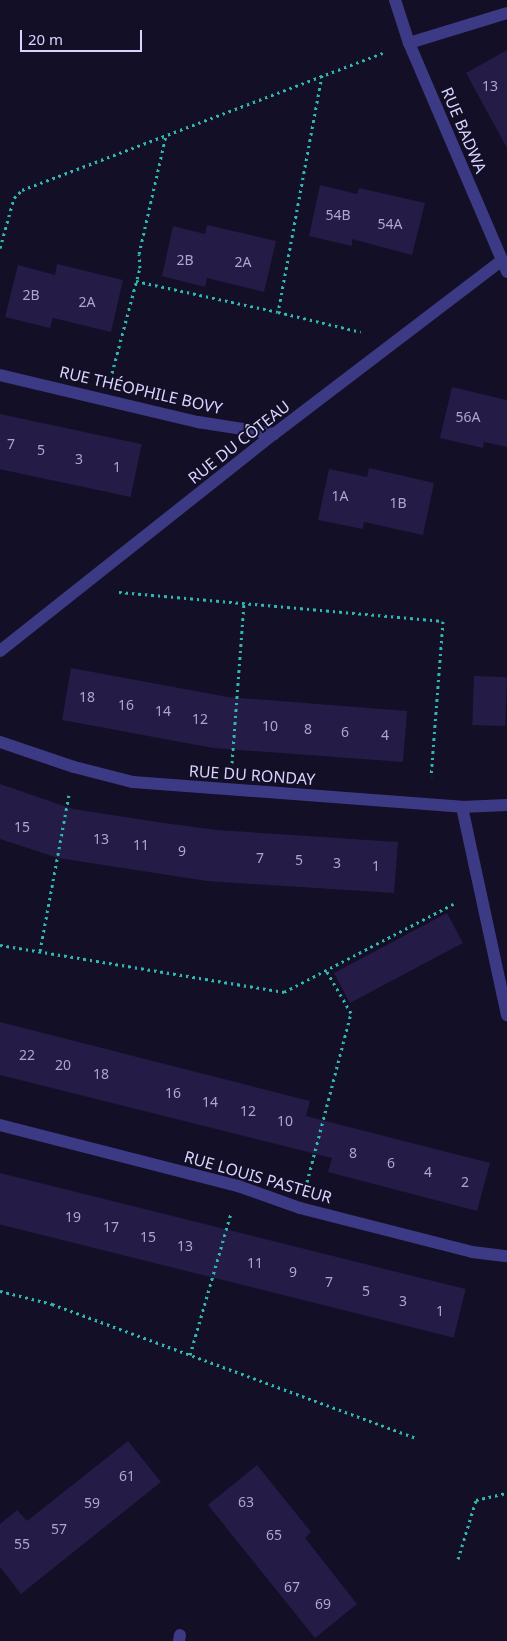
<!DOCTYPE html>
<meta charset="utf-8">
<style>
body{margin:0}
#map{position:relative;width:507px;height:1641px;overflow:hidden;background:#130f26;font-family:"Noto Sans",sans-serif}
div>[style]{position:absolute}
.building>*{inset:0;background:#241b47;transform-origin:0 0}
.path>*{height:3px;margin-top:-1.5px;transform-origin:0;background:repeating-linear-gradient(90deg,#2fb8b0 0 2.5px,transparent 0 6.5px)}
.minor>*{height:12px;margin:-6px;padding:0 6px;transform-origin:6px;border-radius:6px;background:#3d3a85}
span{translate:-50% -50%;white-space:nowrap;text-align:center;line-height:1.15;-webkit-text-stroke:4px #130f26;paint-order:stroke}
.number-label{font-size:14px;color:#aca6d1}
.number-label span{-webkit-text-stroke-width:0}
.street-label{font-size:16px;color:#d9d4ff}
.scale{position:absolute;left:20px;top:30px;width:122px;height:22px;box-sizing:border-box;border:2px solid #d9d4ff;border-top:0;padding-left:6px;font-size:15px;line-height:18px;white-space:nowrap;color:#d9d4ff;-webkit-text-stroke:4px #130f26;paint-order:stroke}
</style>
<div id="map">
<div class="building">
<i style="clip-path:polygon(507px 50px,507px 148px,466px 73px)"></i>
<i style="clip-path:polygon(320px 185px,357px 194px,359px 188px,425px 203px,412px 255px,352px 239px,352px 246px,309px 236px)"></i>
<i style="clip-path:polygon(207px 225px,276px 241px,264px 292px,207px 278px,205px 287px,162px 276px,173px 226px,205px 234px)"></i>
<i style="clip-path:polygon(57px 264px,123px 280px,111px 332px,53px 318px,50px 328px,5px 317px,18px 265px,55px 275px)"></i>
<i style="clip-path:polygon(452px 387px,507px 400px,507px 447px,484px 442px,483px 448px,440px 438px)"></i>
<i style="left:0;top:414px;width:145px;height:54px;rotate:12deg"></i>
<i style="clip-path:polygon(369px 468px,434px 483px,423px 535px,364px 522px,363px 529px,318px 520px,329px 469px,367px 477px)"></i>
<i style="clip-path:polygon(71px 668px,228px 697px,407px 711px,403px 762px,213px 748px,62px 720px)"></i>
<i style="left:474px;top:676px;width:33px;height:49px;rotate:2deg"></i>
<i style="clip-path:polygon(0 784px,73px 809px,164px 823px,217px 830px,398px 842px,394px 893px,207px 881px,58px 858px,0 839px)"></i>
<i style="left:447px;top:913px;width:34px;height:128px;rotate:62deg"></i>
<i style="clip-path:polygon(0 1022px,310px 1101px,306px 1116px,490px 1163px,477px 1211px,328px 1172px,332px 1158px,0 1075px)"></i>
<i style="left:0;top:1173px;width:480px;height:50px;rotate:14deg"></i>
<i style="clip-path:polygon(128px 1441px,161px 1482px,21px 1594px,0 1567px,0 1524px,17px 1510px,27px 1521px)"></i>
<i style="clip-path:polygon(257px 1465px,311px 1532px,305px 1538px,357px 1604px,315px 1638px,208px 1505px)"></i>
</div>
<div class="path">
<i style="left:322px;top:75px;width:241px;rotate:100.5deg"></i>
<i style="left:278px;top:312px;width:85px;rotate:13.5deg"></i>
<i style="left:0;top:248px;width:52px;rotate:-74.4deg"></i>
<i style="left:14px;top:198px;width:11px;rotate:-45deg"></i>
<i style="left:22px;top:190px;width:386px;rotate:-20.8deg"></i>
<i style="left:136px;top:281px;width:145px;rotate:12.3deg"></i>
<i style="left:112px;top:373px;width:109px;rotate:-75.1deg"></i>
<i style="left:140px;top:268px;width:14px;rotate:-94deg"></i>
<i style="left:139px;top:254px;width:122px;rotate:-77.2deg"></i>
<i style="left:119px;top:592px;width:325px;rotate:5.1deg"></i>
<i style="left:443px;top:621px;width:156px;rotate:94.4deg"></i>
<i style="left:232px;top:763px;width:159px;rotate:-85.7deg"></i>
<i style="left:0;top:945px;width:288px;rotate:9.4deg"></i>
<i style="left:284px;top:992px;width:191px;rotate:-27.5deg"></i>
<i style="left:40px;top:951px;width:159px;rotate:-79.5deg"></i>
<i style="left:307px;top:1182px;width:175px;rotate:-75.4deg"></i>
<i style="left:351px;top:1013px;width:50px;rotate:-120.2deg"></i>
<i style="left:0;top:1291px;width:54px;rotate:14deg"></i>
<i style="left:52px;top:1304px;width:389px;rotate:20.2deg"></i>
<i style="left:190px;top:1355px;width:148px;rotate:-73.9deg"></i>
<i style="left:458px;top:1559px;width:62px;rotate:-73deg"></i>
<i style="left:476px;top:1500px;width:32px;rotate:-13deg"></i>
</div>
<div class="minor">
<i style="left:395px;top:0;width:45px;rotate:72deg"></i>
<i style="left:409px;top:43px;width:249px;rotate:66.8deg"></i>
<i style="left:409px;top:43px;width:102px;rotate:-17deg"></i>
<i style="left:0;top:375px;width:204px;rotate:13.4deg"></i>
<i style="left:198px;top:422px;width:77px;rotate:9deg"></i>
<i style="left:0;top:651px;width:350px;rotate:-38.4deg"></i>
<i style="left:274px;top:434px;width:285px;rotate:-37.3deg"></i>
<i style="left:0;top:742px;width:78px;rotate:18.7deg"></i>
<i style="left:74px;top:767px;width:61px;rotate:14.3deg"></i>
<i style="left:133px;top:782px;width:330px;rotate:4.3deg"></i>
<i style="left:462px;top:807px;width:45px;rotate:-2.5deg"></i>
<i style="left:462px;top:807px;width:213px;rotate:77.8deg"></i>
<i style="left:0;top:1125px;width:246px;rotate:14.4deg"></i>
<i style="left:238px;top:1186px;width:66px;rotate:19.5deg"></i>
<i style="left:300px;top:1208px;width:178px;rotate:14.3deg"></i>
<i style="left:472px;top:1252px;width:35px;rotate:7deg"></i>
<i style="left:179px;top:1641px;width:6px;rotate:-81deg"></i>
</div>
<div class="number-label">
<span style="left:490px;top:86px">13</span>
<span style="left:338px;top:215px">54B</span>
<span style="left:390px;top:224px">54A</span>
<span style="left:185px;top:260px">2B</span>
<span style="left:243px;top:262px">2A</span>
<span style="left:31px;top:295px">2B</span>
<span style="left:87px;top:302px">2A</span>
<span style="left:468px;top:417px">56A</span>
<span style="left:11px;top:444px">7</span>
<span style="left:41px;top:450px">5</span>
<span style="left:79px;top:459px">3</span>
<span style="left:117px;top:467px">1</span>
<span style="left:340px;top:496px">1A</span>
<span style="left:398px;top:503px">1B</span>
<span style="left:87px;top:697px">18</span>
<span style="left:126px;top:705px">16</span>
<span style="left:163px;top:711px">14</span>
<span style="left:200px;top:719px">12</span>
<span style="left:270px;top:726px">10</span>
<span style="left:308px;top:729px">8</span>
<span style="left:345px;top:732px">6</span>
<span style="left:385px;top:735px">4</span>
<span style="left:22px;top:827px">15</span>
<span style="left:101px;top:839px">13</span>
<span style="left:141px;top:845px">11</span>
<span style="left:182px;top:851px">9</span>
<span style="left:260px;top:858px">7</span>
<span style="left:299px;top:860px">5</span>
<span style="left:337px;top:863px">3</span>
<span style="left:376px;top:866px">1</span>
<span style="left:27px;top:1055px">22</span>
<span style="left:63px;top:1065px">20</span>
<span style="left:101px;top:1074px">18</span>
<span style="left:173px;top:1093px">16</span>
<span style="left:210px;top:1102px">14</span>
<span style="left:248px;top:1111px">12</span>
<span style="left:285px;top:1121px">10</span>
<span style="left:353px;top:1153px">8</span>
<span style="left:391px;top:1163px">6</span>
<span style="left:428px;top:1172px">4</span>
<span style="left:465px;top:1182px">2</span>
<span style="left:73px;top:1217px">19</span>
<span style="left:111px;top:1227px">17</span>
<span style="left:148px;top:1237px">15</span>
<span style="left:185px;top:1246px">13</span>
<span style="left:255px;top:1263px">11</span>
<span style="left:293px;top:1272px">9</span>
<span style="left:329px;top:1282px">7</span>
<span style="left:366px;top:1291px">5</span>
<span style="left:403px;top:1301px">3</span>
<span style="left:440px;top:1311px">1</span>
<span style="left:127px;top:1476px">61</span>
<span style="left:246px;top:1502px">63</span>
<span style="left:92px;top:1503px">59</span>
<span style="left:59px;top:1529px">57</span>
<span style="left:274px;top:1535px">65</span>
<span style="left:22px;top:1544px">55</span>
<span style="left:292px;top:1587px">67</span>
<span style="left:323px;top:1604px">69</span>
</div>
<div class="street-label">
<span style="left:464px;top:130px;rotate:67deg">RUE BADWA</span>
<span style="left:141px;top:390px;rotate:13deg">RUE THÉOPHILE BOVY</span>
<span style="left:239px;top:442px;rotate:-38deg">RUE DU CÔTEAU</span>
<span style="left:252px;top:775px;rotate:4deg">RUE DU RONDAY</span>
<span style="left:258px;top:1177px;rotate:16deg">RUE LOUIS PASTEUR</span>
</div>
<div class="scale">20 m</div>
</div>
